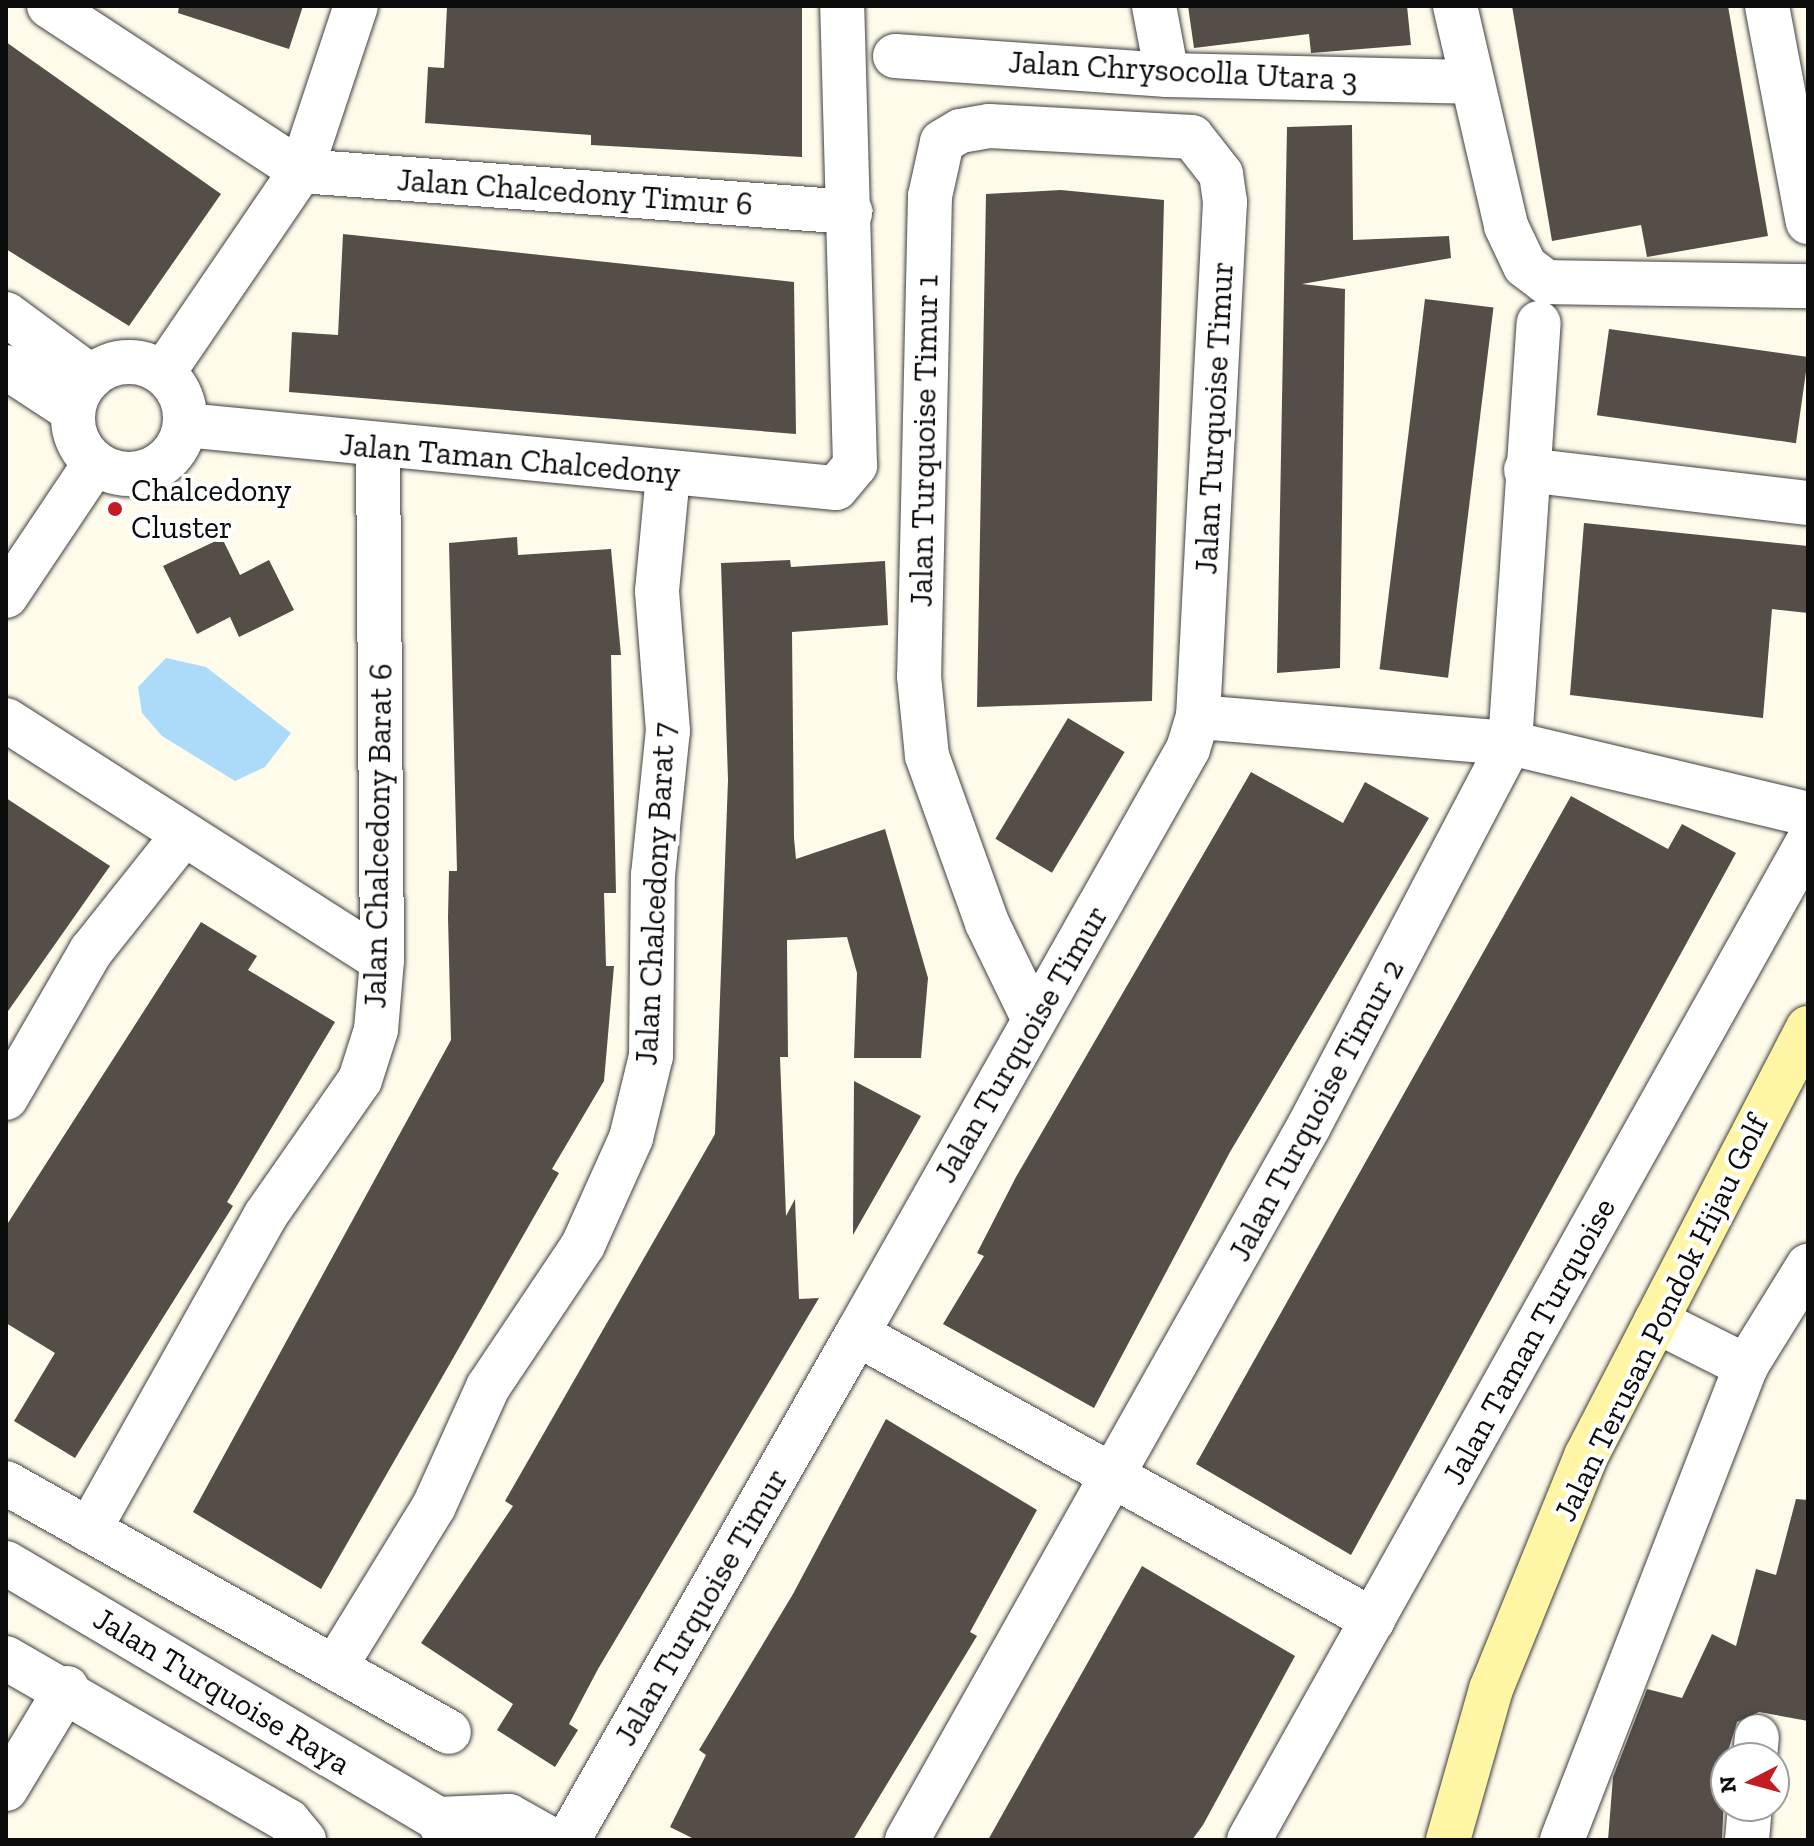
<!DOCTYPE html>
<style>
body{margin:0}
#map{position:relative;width:1814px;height:1846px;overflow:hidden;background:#fffbea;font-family:"Zilla Slab",serif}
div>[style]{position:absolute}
.water>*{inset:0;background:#acdbfa}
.building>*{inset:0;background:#554d47;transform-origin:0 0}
.roads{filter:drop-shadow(0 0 2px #3f3f3f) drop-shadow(0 0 2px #3f3f3f)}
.minor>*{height:44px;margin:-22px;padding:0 22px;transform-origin:22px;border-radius:22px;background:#fff}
.minor>.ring{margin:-22px;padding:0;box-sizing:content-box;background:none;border:44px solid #fff;border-radius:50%}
.secondary>*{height:44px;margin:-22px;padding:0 22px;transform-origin:22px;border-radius:22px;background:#fff6a5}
.dots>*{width:22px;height:22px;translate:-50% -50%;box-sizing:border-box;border:4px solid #fff;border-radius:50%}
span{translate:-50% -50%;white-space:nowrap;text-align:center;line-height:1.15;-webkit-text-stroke:8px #fff;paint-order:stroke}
.street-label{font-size:32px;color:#0c0c0c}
.poi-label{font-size:32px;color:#0c0c0c}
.left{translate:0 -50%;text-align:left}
.frame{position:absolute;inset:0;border:8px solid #0c0c0c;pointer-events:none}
.north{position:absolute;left:1710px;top:1742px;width:80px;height:80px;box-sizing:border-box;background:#fff;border:2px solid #9e9e9e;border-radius:50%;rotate:264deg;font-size:22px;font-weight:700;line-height:32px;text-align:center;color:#0c0c0c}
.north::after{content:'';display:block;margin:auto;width:28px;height:36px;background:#c31c22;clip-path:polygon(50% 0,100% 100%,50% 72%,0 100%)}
</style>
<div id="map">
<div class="water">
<i style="clip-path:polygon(166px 658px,206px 667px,291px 733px,265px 767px,235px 781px,162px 736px,142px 713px,138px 687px)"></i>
</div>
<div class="building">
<i style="clip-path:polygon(179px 6px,303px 6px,289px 49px,178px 13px)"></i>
<i style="clip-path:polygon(447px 6px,802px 6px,802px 157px,591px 145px,591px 135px,425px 123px,428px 67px,444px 68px)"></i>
<i style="clip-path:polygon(1188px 6px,1407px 6px,1411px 45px,1311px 53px,1309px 34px,1194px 48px)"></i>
<i style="clip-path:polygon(1512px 6px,1728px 6px,1768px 236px,1647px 257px,1641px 225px,1552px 241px)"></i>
<i style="clip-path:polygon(6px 42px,221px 194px,129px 326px,6px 249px)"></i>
<i style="clip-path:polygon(1352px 125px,1353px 240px,1449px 236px,1451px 258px,1302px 284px,1345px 289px,1340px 668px,1277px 673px,1287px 127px)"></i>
<i style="clip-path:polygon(1061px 190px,1164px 200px,1152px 701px,977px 707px,986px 194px)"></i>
<i style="clip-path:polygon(343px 234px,794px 282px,796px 434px,289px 392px,292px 332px,338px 335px)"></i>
<i style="left:1425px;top:299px;width:69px;height:373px;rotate:7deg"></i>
<i style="left:1609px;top:329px;width:201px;height:87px;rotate:8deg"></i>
<i style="clip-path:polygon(1584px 523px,1808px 546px,1808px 613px,1772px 609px,1763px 718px,1570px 695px)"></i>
<i style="clip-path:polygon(517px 537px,518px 555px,611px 549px,621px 655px,611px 655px,616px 893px,604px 893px,606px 966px,614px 966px,604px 1081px,552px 1169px,559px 1173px,321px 1589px,193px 1512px,451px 1040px,448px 917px,449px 871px,457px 871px,449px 543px)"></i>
<i style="clip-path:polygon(222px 538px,240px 575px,269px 560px,294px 610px,239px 637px,230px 617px,197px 634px,163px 566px)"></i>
<i style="clip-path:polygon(790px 560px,791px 567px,885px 561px,888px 625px,792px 632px,794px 838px,796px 859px,885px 829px,928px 978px,921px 1058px,854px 1058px,857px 973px,847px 937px,787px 940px,788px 1057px,780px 1057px,786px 1216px,795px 1199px,799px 1299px,819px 1298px,598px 1669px,569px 1724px,578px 1730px,555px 1767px,497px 1730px,513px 1704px,421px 1643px,513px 1506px,505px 1501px,715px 1134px,728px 780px,721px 563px)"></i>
<i style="left:1068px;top:718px;width:66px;height:141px;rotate:31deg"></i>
<i style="clip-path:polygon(1251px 772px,1343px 823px,1365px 782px,1429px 818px,1230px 1152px,1094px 1408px,943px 1324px,984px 1256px,977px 1253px,1016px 1177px)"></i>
<i style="clip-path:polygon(1571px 796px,1668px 849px,1682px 824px,1736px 853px,1351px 1555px,1196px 1464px)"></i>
<i style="clip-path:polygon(6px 798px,110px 866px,6px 1014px)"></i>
<i style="clip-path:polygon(201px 922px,257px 956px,248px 970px,335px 1022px,227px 1202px,233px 1206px,75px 1458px,14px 1421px,55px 1353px,6px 1323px,6px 1226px)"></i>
<i style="clip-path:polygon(854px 1081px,921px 1116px,853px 1235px)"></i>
<i style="clip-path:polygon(886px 1419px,1037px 1510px,970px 1632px,977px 1636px,853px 1840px,696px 1840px,670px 1827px,706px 1755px,699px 1750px,793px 1594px)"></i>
<i style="clip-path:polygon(1796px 1499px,1808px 1500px,1808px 1721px,1759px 1712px,1737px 1722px,1726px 1758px,1722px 1840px,1608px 1840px,1613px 1777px,1647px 1689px,1682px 1698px,1712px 1634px,1736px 1646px,1756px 1569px,1776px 1575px)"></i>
<i style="clip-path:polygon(1142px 1566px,1295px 1656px,1203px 1825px,1192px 1840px,988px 1840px)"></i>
</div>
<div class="roads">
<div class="minor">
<i style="left:49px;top:6px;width:301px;rotate:33.2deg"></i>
<i style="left:301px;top:171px;width:551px;rotate:4.27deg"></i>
<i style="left:1154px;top:6px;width:70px;rotate:79.3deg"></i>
<i style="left:1455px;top:6px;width:226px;rotate:76.9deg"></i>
<i style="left:1506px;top:226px;width:44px;rotate:64.6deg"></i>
<i style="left:1525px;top:266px;width:26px;rotate:37deg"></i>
<i style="left:1546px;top:282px;width:262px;rotate:0.9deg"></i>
<i style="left:1767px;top:6px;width:220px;rotate:79.3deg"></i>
<i style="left:895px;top:56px;width:273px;rotate:4deg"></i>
<i style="left:1167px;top:75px;width:303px;rotate:1.3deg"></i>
<i style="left:6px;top:314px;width:106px;rotate:36.5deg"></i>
<i class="ring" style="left:73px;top:362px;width:68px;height:68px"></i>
<i style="left:6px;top:367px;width:80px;rotate:33.3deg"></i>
<i style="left:163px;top:373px;width:245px;rotate:-55.7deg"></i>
<i style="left:301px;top:171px;width:174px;rotate:-71.6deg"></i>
<i style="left:185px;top:425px;width:654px;rotate:5.53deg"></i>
<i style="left:836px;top:488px;width:30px;rotate:-50deg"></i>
<i style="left:855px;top:465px;width:459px;rotate:-91.6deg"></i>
<i style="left:1526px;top:470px;width:284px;rotate:6.7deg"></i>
<i style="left:6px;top:596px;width:160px;rotate:-56.2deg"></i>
<i style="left:1198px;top:717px;width:313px;rotate:4.8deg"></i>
<i style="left:1510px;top:743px;width:306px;rotate:13.4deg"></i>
<i style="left:6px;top:720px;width:446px;rotate:32.6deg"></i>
<i style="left:6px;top:1098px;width:170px;rotate:-60deg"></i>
<i style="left:91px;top:951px;width:149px;rotate:-51.5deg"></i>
<i style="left:1656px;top:1321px;width:101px;rotate:26.6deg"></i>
<i style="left:857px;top:1334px;width:590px;rotate:29deg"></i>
<i style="left:6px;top:1483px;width:508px;rotate:29.34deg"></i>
<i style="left:89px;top:1530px;width:360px;rotate:-60.7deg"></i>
<i style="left:265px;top:1216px;width:166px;rotate:-55.1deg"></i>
<i style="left:360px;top:1080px;width:52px;rotate:-72.3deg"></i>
<i style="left:376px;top:1030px;width:70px;rotate:-85.1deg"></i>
<i style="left:382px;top:960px;width:511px;rotate:-90.45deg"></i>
<i style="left:6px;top:1563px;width:502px;rotate:30.65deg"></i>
<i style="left:6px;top:1658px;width:326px;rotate:30deg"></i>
<i style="left:288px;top:1821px;width:25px;rotate:50deg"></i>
<i style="left:335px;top:1667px;width:189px;rotate:-58.4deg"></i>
<i style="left:434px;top:1506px;width:131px;rotate:-65.6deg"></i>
<i style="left:488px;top:1387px;width:171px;rotate:-56.2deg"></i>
<i style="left:583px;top:1245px;width:117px;rotate:-65.8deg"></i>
<i style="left:631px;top:1138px;width:84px;rotate:-76.3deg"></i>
<i style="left:651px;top:1056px;width:181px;rotate:-89.4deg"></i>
<i style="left:653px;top:875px;width:145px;rotate:-84.1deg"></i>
<i style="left:668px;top:731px;width:140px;rotate:-94.5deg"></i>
<i style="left:657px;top:591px;width:118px;rotate:-84.6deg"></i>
<i style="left:1755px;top:1758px;width:21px;rotate:-85deg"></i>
<i style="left:6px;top:1789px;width:118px;rotate:-58.9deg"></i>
<i style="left:448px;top:1840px;width:23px;rotate:-115deg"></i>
<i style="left:438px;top:1819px;width:71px;rotate:-2.4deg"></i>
<i style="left:509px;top:1816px;width:49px;rotate:29.2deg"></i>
<i style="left:568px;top:1840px;width:583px;rotate:-60.27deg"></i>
<i style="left:857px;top:1334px;width:672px;rotate:-60.5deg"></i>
<i style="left:1188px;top:749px;width:34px;rotate:-73deg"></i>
<i style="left:1198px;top:717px;width:516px;rotate:-87deg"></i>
<i style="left:1225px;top:202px;width:28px;rotate:-98deg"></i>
<i style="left:1221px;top:174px;width:47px;rotate:-128.1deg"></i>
<i style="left:1192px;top:137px;width:203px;rotate:-176.9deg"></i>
<i style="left:989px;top:126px;width:29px;rotate:170deg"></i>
<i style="left:960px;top:131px;width:21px;rotate:149deg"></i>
<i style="left:942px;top:142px;width:55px;rotate:102.5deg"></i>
<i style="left:930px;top:196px;width:480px;rotate:91.3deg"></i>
<i style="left:919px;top:676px;width:80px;rotate:84.3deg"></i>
<i style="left:927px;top:756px;width:177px;rotate:70.2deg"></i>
<i style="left:987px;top:923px;width:108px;rotate:64.1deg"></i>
<i style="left:907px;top:1840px;width:819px;rotate:-60.62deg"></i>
<i style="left:1309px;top:1126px;width:433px;rotate:-62.3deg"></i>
<i style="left:1510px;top:743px;width:421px;rotate:-86.1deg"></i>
<i style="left:1249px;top:1840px;width:1144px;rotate:-60.75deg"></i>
<i style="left:1562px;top:1840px;width:508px;rotate:-68.78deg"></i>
<i style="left:1746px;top:1366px;width:118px;rotate:-58.2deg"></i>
<i style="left:1747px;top:1840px;width:34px;rotate:-85deg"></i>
</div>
<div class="secondary">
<i style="left:1448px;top:1840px;width:157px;rotate:-74.1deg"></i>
<i style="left:1491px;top:1689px;width:252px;rotate:-67.8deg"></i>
<i style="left:1586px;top:1456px;width:482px;rotate:-62.6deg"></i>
</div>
</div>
<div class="dots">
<i style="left:115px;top:509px;background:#c31c22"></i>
</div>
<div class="street-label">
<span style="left:1183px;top:71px;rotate:3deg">Jalan Chrysocolla Utara 3</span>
<span style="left:575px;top:192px;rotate:4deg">Jalan Chalcedony Timur 6</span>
<span style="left:1214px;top:418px;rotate:-87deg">Jalan Turquoise Timur</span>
<span style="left:924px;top:441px;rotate:-89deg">Jalan Turquoise Timur 1</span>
<span style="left:510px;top:459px;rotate:5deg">Jalan Taman Chalcedony</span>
<span style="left:378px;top:836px;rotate:-89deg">Jalan Chalcedony Barat 6</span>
<span style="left:655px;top:894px;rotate:-87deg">Jalan Chalcedony Barat 7</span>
<span style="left:1021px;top:1044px;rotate:-60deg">Jalan Turquoise Timur</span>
<span style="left:1316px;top:1110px;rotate:-62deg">Jalan Turquoise Timur 2</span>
<span style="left:1661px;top:1318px;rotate:-64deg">Jalan Terusan Pondok Hijau Golf</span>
<span style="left:1529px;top:1341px;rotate:-61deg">Jalan Taman Turquoise</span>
<span style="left:701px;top:1607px;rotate:-60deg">Jalan Turquoise Timur</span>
<span style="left:222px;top:1691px;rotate:31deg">Jalan Turquoise Raya</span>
</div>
<div class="poi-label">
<span class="left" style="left:131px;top:509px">Chalcedony<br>Cluster</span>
</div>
<div class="frame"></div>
<div class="north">N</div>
</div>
